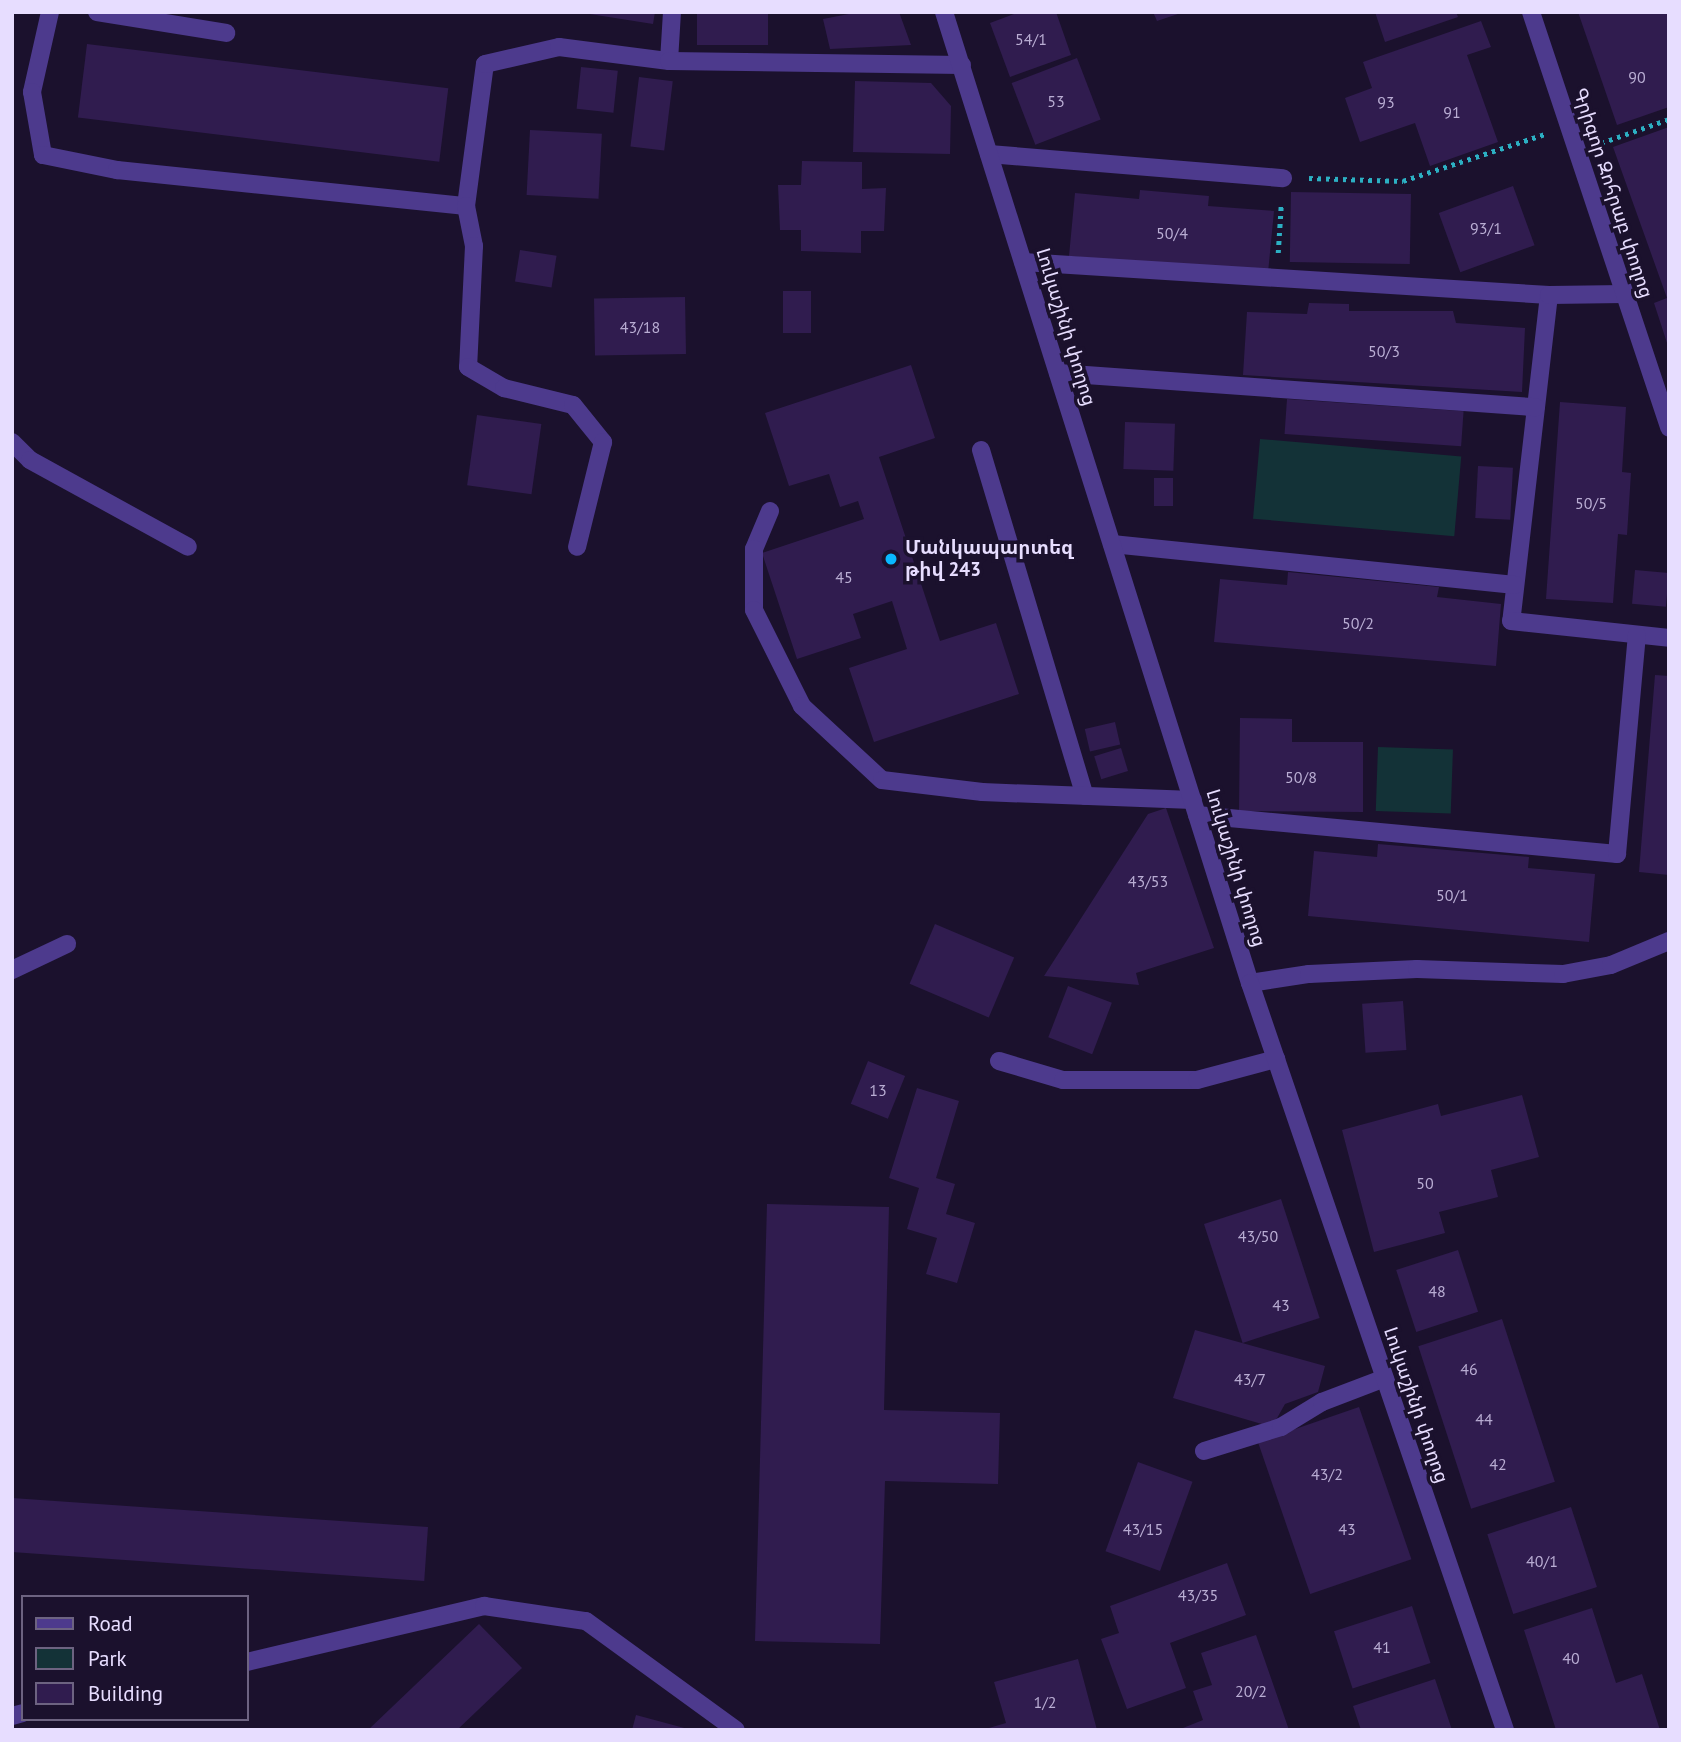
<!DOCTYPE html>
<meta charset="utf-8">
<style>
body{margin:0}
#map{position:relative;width:1681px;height:1742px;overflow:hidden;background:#1b112d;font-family:"PT Sans","Noto Sans Armenian",sans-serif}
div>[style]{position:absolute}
.green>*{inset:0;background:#133237;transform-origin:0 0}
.building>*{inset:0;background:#301c4f;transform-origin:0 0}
.path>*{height:4.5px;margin-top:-2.25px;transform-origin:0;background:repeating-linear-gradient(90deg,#2cb0c3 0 3.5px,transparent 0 8.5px)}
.service>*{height:18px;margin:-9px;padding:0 9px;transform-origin:9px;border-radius:9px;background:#4d3a8d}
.minor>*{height:18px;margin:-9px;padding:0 9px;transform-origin:9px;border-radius:9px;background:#4d3a8d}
.dots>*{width:19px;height:19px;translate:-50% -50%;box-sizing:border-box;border:4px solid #1b112d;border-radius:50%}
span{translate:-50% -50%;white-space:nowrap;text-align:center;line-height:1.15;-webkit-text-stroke:7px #1b112d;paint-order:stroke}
.number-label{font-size:16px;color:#b9add3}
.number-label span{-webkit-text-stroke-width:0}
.street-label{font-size:19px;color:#e7ddff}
.poi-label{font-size:19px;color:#e7ddff;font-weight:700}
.left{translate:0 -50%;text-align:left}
.frame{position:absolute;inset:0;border:14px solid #e7ddff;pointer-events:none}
.legend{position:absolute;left:21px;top:1595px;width:228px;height:126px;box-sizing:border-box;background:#1b112d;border:2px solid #6d6381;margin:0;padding:9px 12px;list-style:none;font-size:21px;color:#e7ddff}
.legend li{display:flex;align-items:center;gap:14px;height:35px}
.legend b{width:35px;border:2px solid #6d6381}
</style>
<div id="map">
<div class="green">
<i style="left:1260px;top:439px;width:202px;height:80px;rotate:5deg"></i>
<i style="left:1378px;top:747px;width:75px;height:64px;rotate:2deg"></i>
</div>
<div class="building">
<i style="clip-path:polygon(577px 12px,655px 12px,653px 24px)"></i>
<i style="left:697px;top:12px;width:71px;height:33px"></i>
<i style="clip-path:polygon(859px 12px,899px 12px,911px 45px,830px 49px,823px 19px)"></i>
<i style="clip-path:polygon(1019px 12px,1056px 12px,1071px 55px,1010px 77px,990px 23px)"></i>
<i style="clip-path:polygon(1153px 12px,1181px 12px,1181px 13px,1157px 21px)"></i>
<i style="clip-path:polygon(1375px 12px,1456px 12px,1458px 17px,1385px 42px)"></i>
<i style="clip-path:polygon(1578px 12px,1667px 12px,1669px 107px,1617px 125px)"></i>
<i style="clip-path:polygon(1481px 21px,1491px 47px,1467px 55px,1498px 142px,1430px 166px,1415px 123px,1360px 142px,1345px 98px,1372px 88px,1363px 62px)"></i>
<i style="left:87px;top:44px;width:364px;height:74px;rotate:7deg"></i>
<i style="left:1077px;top:58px;width:66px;height:70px;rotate:69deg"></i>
<i style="left:581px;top:67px;width:37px;height:42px;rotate:6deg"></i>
<i style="left:639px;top:77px;width:34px;height:70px;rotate:7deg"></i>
<i style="clip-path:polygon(855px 81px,931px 83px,951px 106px,950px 154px,853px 152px)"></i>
<i style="clip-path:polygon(1669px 127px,1669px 345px,1668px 346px,1654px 303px,1667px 298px,1613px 147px)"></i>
<i style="left:530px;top:130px;width:72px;height:65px;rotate:3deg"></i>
<i style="clip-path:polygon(802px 161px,862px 162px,862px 189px,886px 188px,884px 231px,861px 231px,861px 253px,801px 251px,801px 230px,780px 230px,778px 185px,801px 185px)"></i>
<i style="left:1513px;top:186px;width:63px;height:79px;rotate:70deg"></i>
<i style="clip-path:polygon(1140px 190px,1209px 196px,1208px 206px,1274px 211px,1268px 273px,1069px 256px,1075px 193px,1139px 199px)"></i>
<i style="left:1291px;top:192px;width:120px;height:70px;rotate:1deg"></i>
<i style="left:520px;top:250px;width:37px;height:32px;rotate:9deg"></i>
<i style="left:783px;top:291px;width:28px;height:42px"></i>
<i style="left:685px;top:297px;width:57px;height:91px;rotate:89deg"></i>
<i style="clip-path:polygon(1309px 303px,1349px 304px,1349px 311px,1453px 311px,1456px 323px,1525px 328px,1522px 392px,1243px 375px,1247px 312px,1307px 314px)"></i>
<i style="clip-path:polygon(911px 365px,935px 438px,879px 457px,940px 641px,996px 623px,1019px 694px,874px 742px,849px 668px,907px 649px,892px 601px,853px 614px,861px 638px,797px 659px,762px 553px,864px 519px,858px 501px,840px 507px,829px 474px,789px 486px,765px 413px)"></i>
<i style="left:1287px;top:399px;width:177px;height:35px;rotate:4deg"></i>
<i style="clip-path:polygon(1560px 402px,1626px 407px,1622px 472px,1631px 473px,1627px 535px,1618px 534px,1613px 603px,1546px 599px)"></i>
<i style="left:477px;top:415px;width:65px;height:71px;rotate:8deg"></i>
<i style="left:1125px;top:422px;width:50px;height:47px;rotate:2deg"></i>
<i style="left:1478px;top:466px;width:35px;height:52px;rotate:3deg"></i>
<i style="left:1154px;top:478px;width:19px;height:28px"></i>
<i style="left:1635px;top:570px;width:34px;height:34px;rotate:5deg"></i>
<i style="clip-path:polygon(1288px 572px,1439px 587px,1437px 597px,1501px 604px,1496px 666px,1214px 642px,1220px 579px,1287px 585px)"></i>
<i style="clip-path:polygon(1655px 675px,1669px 676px,1669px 875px,1639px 872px)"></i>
<i style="clip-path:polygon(1240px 718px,1292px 719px,1292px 742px,1363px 742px,1363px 812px,1239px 811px)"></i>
<i style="left:1115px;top:722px;width:23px;height:31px;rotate:77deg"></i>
<i style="left:1121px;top:748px;width:24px;height:28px;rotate:73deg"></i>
<i style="clip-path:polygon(1166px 808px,1214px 948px,1136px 973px,1139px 985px,1044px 976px,1148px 814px)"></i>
<i style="clip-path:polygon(1378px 844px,1529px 857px,1528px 868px,1595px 874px,1589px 942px,1308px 916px,1314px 851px,1377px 857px)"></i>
<i style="left:935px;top:924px;width:86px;height:65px;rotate:23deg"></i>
<i style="left:1068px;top:986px;width:47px;height:55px;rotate:21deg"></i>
<i style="left:1403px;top:1001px;width:49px;height:41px;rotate:86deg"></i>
<i style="left:868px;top:1061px;width:40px;height:46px;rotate:22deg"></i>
<i style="clip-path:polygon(917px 1088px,959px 1101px,936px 1178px,955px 1184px,946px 1214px,975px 1223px,957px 1283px,926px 1274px,937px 1238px,907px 1229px,919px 1188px,889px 1178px)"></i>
<i style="clip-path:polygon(1522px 1095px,1539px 1157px,1491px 1170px,1498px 1197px,1439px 1212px,1445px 1233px,1374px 1252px,1342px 1130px,1438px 1104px,1441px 1116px)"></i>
<i style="left:1281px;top:1199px;width:125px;height:81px;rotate:72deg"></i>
<i style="clip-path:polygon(767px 1204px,889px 1207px,884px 1410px,1000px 1413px,998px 1484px,885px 1481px,880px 1644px,755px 1641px)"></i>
<i style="left:1458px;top:1250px;width:65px;height:65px;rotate:72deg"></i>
<i style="left:1502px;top:1319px;width:171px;height:88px;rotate:72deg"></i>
<i style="clip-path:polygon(1195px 1330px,1325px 1366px,1318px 1392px,1285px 1404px,1272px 1427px,1173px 1398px)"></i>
<i style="left:1359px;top:1407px;width:161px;height:107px;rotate:71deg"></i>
<i style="left:1138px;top:1462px;width:58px;height:95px;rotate:20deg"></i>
<i style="left:12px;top:1498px;width:417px;height:54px;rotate:4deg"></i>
<i style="left:1571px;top:1507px;width:84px;height:88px;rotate:72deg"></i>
<i style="clip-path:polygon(1227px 1563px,1246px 1615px,1170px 1643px,1186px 1688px,1127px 1709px,1101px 1639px,1119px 1633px,1110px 1606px)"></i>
<i style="left:1412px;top:1606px;width:60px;height:82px;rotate:72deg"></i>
<i style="clip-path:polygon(1592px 1608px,1616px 1683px,1642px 1674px,1660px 1730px,1556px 1730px,1524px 1630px)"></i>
<i style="clip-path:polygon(479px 1624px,522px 1668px,457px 1730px,368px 1730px)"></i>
<i style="clip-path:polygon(1256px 1635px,1289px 1730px,1178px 1730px,1203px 1720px,1193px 1691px,1212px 1685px,1201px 1653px)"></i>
<i style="clip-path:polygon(1078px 1659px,1097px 1730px,982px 1730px,1006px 1723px,994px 1682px)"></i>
<i style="clip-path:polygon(1435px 1679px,1452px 1730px,1361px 1730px,1353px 1706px)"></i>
<i style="clip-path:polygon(636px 1715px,688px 1729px,688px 1730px,632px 1730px)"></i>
</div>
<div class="path">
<i style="left:1601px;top:143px;width:72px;rotate:-19.4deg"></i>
<i style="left:1309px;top:178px;width:94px;rotate:1.8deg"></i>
<i style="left:1403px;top:181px;width:150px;rotate:-18.3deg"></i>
<i style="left:1278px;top:253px;width:48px;rotate:-86.4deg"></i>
</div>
<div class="service">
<i style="left:50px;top:12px;width:82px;rotate:102.7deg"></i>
<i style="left:32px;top:92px;width:64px;rotate:80.1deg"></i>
<i style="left:43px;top:155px;width:76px;rotate:11.5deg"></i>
<i style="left:117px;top:170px;width:351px;rotate:5.9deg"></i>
<i style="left:466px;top:206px;width:143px;rotate:-82.4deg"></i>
<i style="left:485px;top:64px;width:76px;rotate:-12.9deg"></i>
<i style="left:559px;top:47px;width:111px;rotate:7.3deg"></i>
<i style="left:97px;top:12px;width:131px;rotate:9.2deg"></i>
<i style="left:672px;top:12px;width:49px;rotate:93.5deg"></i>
<i style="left:669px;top:61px;width:293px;rotate:0.8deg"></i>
<i style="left:989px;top:154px;width:295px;rotate:4.7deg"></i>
<i style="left:466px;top:206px;width:41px;rotate:78.7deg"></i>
<i style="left:474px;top:246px;width:121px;rotate:92.8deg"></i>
<i style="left:468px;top:367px;width:42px;rotate:30.3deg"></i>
<i style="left:504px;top:388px;width:71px;rotate:13.8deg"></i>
<i style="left:573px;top:405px;width:48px;rotate:51deg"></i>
<i style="left:603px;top:442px;width:108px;rotate:103.9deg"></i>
<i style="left:1023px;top:262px;width:527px;rotate:3.59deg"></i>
<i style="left:1549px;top:295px;width:328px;rotate:96.6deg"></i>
<i style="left:1511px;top:621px;width:159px;rotate:6.1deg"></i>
<i style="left:1549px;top:295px;width:75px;rotate:-0.8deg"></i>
<i style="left:1058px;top:373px;width:479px;rotate:4.1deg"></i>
<i style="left:981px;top:450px;width:361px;rotate:73.3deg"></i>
<i style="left:770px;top:511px;width:41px;rotate:112.8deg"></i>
<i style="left:754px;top:549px;width:61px;rotate:90deg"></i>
<i style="left:754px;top:610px;width:107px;rotate:63.4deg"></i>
<i style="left:802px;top:706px;width:109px;rotate:42.8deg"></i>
<i style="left:882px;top:780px;width:101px;rotate:6.8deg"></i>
<i style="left:982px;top:792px;width:211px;rotate:2.2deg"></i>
<i style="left:1112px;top:544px;width:405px;rotate:5.8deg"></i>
<i style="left:1197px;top:815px;width:422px;rotate:5.3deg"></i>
<i style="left:1617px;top:854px;width:220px;rotate:-84.8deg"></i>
<i style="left:1250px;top:983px;width:60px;rotate:-8.7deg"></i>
<i style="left:1309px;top:974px;width:108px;rotate:-2.7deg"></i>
<i style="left:1417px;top:969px;width:146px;rotate:2deg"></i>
<i style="left:1563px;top:974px;width:49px;rotate:-10.6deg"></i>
<i style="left:1611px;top:965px;width:63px;rotate:-22.5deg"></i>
<i style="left:999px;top:1061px;width:67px;rotate:16.5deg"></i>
<i style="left:1063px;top:1080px;width:134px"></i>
<i style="left:1197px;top:1080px;width:82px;rotate:-14.9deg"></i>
<i style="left:1204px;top:1451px;width:81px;rotate:-17.3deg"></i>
<i style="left:1281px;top:1427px;width:48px;rotate:-31.4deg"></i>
<i style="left:1322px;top:1402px;width:67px;rotate:-20.9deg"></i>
<i style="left:247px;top:1662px;width:244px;rotate:-13.3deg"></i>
<i style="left:484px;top:1606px;width:103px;rotate:8.4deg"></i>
<i style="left:586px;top:1621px;width:185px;rotate:36deg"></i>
<i style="left:12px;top:1716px;width:11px;rotate:-15deg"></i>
</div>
<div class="minor">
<i style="left:944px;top:12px;width:1018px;rotate:72.51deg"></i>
<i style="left:1250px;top:983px;width:789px;rotate:71.15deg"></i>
<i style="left:1531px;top:12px;width:438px;rotate:71.6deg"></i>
<i style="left:12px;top:442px;width:25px;rotate:45deg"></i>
<i style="left:30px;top:460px;width:180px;rotate:28.8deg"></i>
<i style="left:12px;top:970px;width:61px;rotate:-25.3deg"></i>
</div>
<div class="dots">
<i style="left:891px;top:559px;background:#09b8ff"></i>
</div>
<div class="number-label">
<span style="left:1031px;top:39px">54/1</span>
<span style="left:1637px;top:77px">90</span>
<span style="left:1056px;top:101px">53</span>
<span style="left:1386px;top:102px">93</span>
<span style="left:1452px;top:112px">91</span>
<span style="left:1486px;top:228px">93/1</span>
<span style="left:1172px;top:233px">50/4</span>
<span style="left:640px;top:327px">43/18</span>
<span style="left:1384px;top:351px">50/3</span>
<span style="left:1591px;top:503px">50/5</span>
<span style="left:844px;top:577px">45</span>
<span style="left:1358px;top:623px">50/2</span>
<span style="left:1301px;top:777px">50/8</span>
<span style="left:1148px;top:881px">43/53</span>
<span style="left:1452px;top:895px">50/1</span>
<span style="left:878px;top:1090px">13</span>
<span style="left:1425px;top:1183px">50</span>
<span style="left:1258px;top:1236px">43/50</span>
<span style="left:1437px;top:1291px">48</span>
<span style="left:1281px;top:1305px">43</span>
<span style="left:1469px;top:1369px">46</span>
<span style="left:1250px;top:1379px">43/7</span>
<span style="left:1484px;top:1419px">44</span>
<span style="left:1498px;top:1464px">42</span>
<span style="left:1327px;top:1474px">43/2</span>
<span style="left:1143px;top:1529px">43/15</span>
<span style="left:1347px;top:1529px">43</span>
<span style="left:1542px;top:1561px">40/1</span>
<span style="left:1198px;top:1595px">43/35</span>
<span style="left:1382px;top:1647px">41</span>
<span style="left:1571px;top:1658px">40</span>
<span style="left:1251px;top:1691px">20/2</span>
<span style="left:1045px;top:1702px">1/2</span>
</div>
<div class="street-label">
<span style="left:1613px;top:193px;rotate:72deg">Գրիգոր Զոհրաբ փողոց</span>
<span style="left:1066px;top:327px;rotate:73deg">Լուկաշինի փողոց</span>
<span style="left:1236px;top:868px;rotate:73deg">Լուկաշինի փողոց</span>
<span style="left:1416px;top:1405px;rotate:71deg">Լուկաշինի փողոց</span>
</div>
<div class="poi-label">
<span class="left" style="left:905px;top:559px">Մանկապարտեզ<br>թիվ 243</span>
</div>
<div class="frame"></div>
<ul class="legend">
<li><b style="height:9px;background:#4d3a8d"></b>Road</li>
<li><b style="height:19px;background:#133237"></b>Park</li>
<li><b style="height:19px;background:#301c4f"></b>Building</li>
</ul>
</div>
